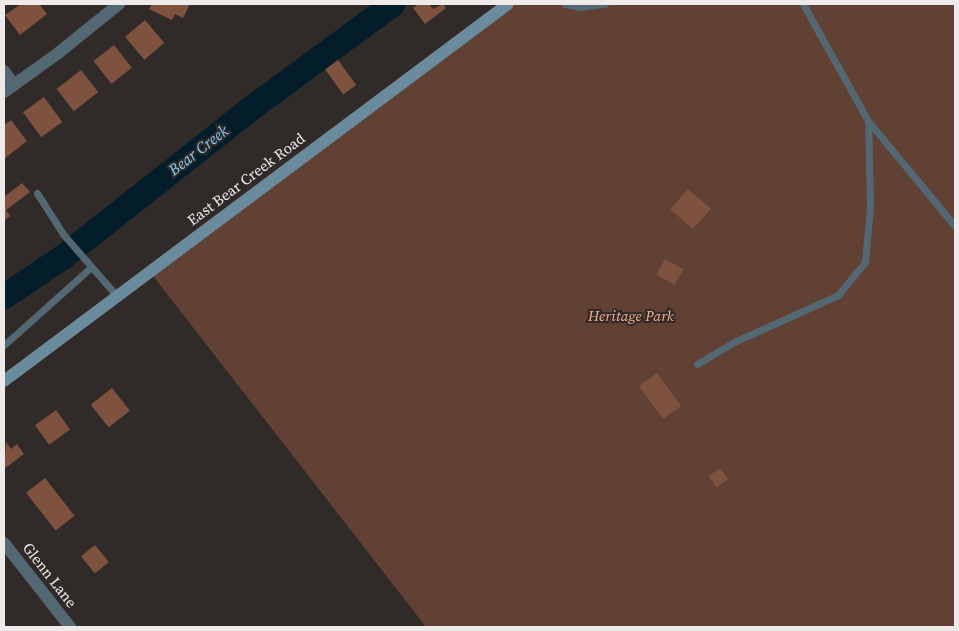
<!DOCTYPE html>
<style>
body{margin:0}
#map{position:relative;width:959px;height:631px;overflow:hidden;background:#302a28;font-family:"Source Serif 4",serif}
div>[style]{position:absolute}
.green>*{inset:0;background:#614134}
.river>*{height:25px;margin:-12.5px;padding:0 12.5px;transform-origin:12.5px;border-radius:12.5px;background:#041d2a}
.building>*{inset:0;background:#7f523f;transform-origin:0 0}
.service>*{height:7px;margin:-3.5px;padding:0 3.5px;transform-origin:3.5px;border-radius:3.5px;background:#546874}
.minor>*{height:12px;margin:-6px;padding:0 6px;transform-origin:6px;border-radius:6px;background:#546874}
.secondary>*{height:12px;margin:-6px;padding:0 6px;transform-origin:6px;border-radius:6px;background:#6a8a9d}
span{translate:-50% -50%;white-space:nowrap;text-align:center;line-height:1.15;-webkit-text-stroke:4px #302a28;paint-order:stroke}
.street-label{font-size:15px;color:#eeeae9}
.park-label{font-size:15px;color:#f9ae90;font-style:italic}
.water-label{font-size:16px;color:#7fccf7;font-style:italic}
.frame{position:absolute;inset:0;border:5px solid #eeeae9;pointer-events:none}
</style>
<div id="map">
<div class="green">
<i style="clip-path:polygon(499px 4px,955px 4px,955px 627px,426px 627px,146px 267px)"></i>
</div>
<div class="river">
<i style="left:4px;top:296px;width:70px;rotate:-33.9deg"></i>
<i style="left:62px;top:257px;width:247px;rotate:-38.3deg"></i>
<i style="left:256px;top:104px;width:169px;rotate:-36.3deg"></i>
</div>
<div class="building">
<i style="clip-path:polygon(21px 4px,39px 4px,47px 14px,20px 35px,5px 15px)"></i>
<i style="clip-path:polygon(152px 4px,190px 4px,183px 18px,175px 14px,172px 20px,149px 9px)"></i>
<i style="clip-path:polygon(419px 4px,429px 4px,433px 9px,443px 4px,446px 8px,425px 24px,413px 8px)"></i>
<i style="left:145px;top:20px;width:30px;height:26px;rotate:50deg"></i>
<i style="left:114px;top:45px;width:29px;height:26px;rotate:52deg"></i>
<i style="left:338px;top:60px;width:31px;height:16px;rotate:54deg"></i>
<i style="left:81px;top:70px;width:28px;height:31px;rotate:52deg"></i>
<i style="left:44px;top:97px;width:31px;height:26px;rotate:54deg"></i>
<i style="clip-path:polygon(11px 120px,27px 141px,4px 159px,4px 125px)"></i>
<i style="clip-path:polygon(22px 183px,30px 192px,6px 210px,10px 216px,4px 221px,4px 197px)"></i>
<i style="left:688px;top:189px;width:30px;height:27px;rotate:41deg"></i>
<i style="left:665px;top:259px;width:21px;height:18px;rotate:29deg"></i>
<i style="left:657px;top:373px;width:41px;height:22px;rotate:54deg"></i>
<i style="left:112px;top:388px;width:29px;height:27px;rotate:52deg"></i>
<i style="left:56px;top:410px;width:24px;height:26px;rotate:54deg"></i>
<i style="clip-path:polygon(6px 442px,11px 449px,17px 444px,24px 454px,4px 469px)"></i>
<i style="left:720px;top:468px;width:14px;height:14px;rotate:54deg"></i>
<i style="left:45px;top:478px;width:48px;height:24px;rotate:52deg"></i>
<i style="left:95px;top:545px;width:22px;height:18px;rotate:51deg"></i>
</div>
<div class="service">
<i style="left:565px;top:4px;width:14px;rotate:12deg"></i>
<i style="left:579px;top:7px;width:26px;rotate:-7deg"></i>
<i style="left:803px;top:4px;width:134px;rotate:60.9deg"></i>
<i style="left:868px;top:121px;width:136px;rotate:50.4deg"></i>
<i style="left:37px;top:193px;width:49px;rotate:57.6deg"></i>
<i style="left:63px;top:234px;width:81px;rotate:49deg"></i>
<i style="left:4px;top:345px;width:115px;rotate:-41.8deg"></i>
<i style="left:697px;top:364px;width:43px;rotate:-30.7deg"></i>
<i style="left:734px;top:342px;width:114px;rotate:-24.3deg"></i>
<i style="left:838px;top:295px;width:43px;rotate:-50.7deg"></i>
<i style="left:865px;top:262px;width:56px;rotate:-84.9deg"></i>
<i style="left:870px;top:206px;width:85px;rotate:-91.3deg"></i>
</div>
<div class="minor">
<i style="left:4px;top:71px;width:17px;rotate:54deg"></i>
<i style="left:4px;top:92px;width:65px;rotate:-35.6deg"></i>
<i style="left:57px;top:54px;width:80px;rotate:-38.9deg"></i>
<i style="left:4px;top:543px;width:107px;rotate:51.8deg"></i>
</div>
<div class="secondary">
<i style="left:4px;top:381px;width:629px;rotate:-36.8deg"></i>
</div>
<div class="street-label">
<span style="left:246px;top:179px;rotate:-37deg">East Bear Creek Road</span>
<span style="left:50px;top:575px;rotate:52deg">Glenn Lane</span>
</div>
<div class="park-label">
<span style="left:631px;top:316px">Heritage Park</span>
</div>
<div class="water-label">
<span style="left:198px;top:150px;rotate:-38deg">Bear Creek</span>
</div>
<div class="frame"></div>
</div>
